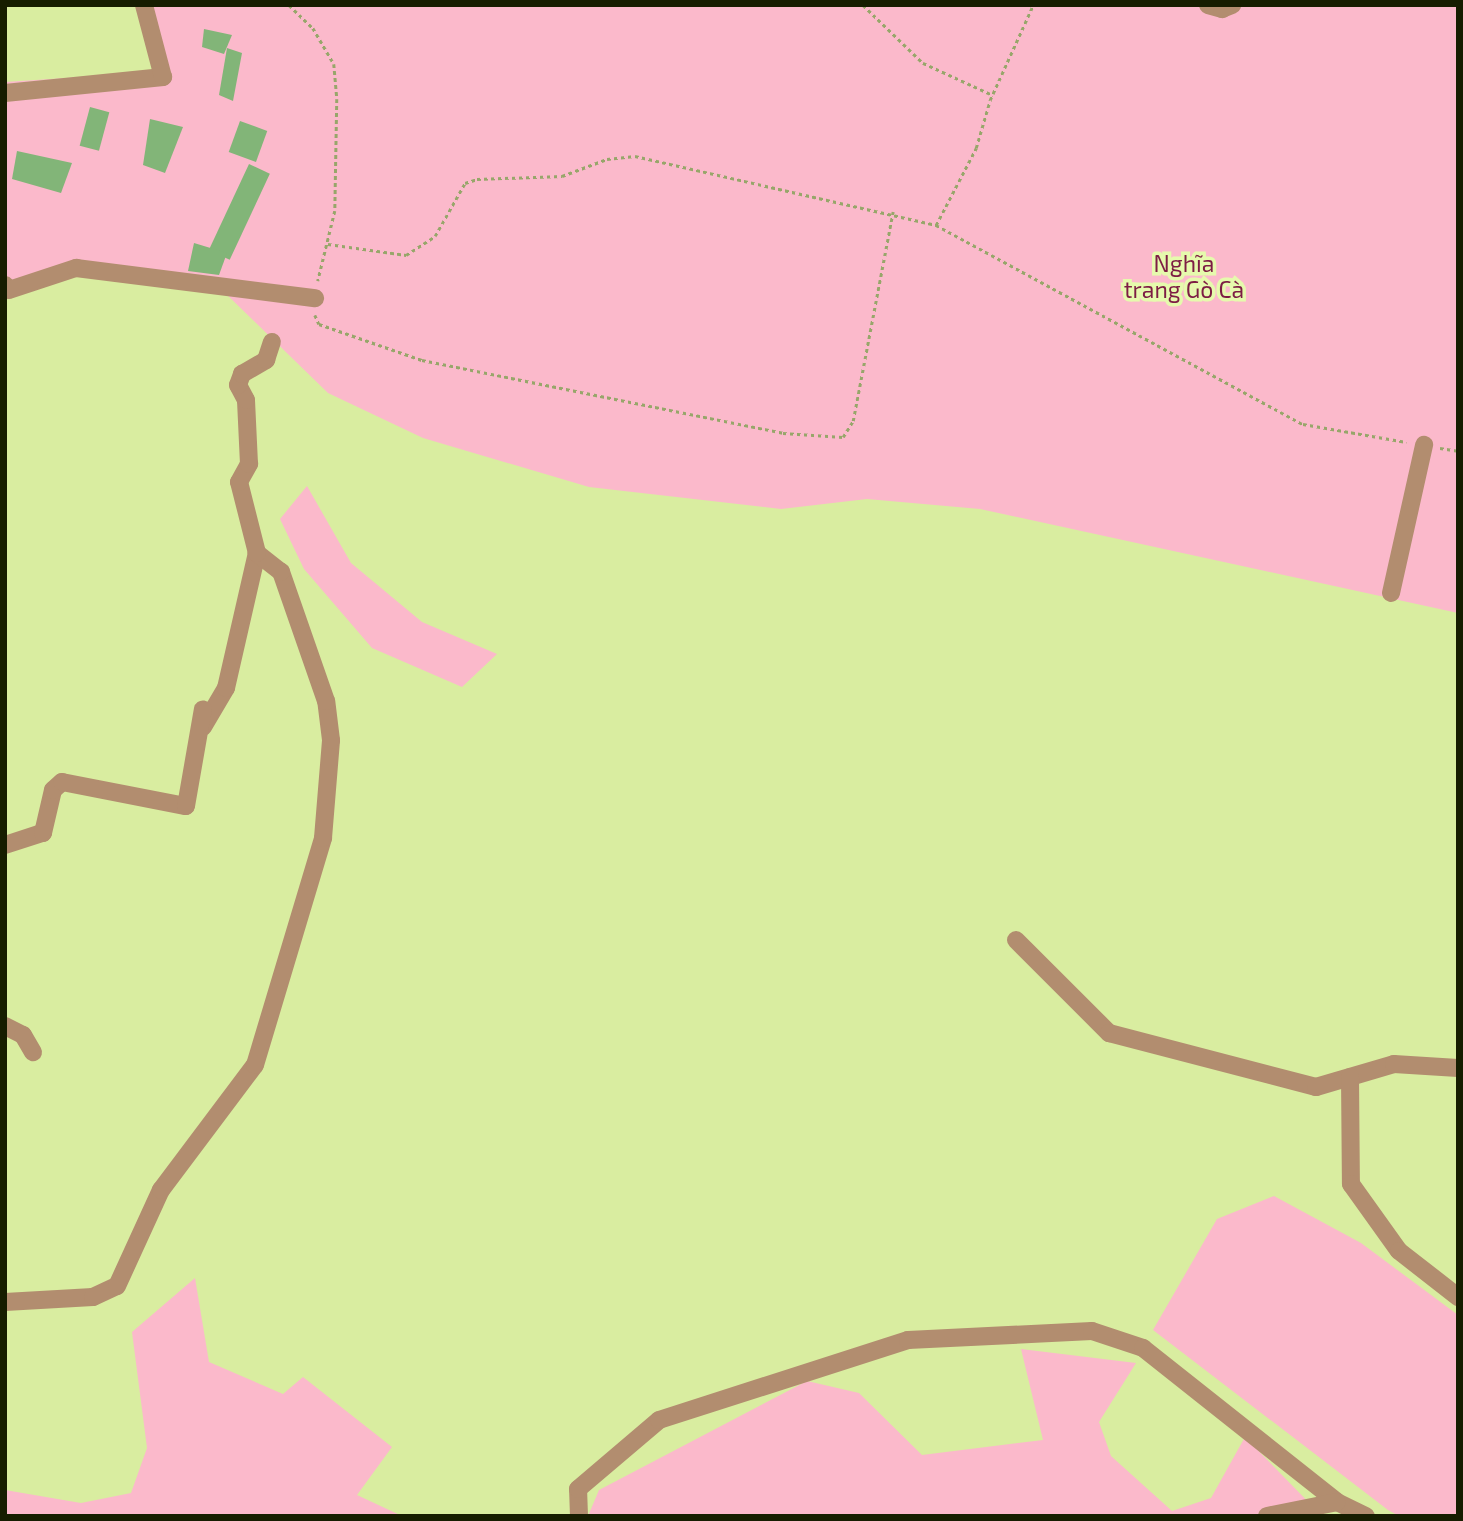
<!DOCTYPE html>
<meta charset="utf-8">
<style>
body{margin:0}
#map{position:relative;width:1463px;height:1521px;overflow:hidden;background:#d9eda0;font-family:"Exo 2",sans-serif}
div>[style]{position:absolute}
.green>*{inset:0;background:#fbb9cb}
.building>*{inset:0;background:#82b578;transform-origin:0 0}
.path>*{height:2.5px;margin-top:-1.25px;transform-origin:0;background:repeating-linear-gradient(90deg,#97a66a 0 3.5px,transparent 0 7px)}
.minor>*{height:18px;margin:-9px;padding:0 9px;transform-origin:9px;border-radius:9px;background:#b28d6f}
span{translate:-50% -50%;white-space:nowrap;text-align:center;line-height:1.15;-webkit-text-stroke:7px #e6faad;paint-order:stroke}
.park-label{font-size:23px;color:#7d1d44}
.frame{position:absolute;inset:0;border:7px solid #161d00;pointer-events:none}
</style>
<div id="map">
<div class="green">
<i style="clip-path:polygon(139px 5px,1458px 5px,1458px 613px,980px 509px,867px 499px,781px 509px,589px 487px,423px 438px,328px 393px,221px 289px,58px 272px,5px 287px,5px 82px,158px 72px)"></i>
<i style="clip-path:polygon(307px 486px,351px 563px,422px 622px,497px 654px,462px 687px,372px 648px,304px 569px,280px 519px)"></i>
<i style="clip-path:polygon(1274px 1196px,1361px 1243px,1458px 1315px,1458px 1516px,1399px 1516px,1388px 1510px,1153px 1330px,1217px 1219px)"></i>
<i style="clip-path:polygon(195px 1278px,209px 1362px,283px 1394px,303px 1377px,392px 1447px,357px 1495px,402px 1516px,5px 1516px,5px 1490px,81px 1503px,131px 1493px,147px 1448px,132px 1332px)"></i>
<i style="clip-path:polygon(1021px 1349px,1136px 1363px,1099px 1422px,1111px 1456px,1172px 1511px,1211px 1498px,1245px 1437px,1322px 1516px,588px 1516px,599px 1490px,807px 1381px,859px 1393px,922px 1455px,1043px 1440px)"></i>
</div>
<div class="building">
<i style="clip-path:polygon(204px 29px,232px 35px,224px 54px,202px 47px)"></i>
<i style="clip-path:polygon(227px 48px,242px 53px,233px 101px,219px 95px)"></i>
<i style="left:90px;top:107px;width:20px;height:40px;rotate:15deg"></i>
<i style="clip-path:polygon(150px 119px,183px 127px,165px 173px,143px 165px)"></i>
<i style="left:240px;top:121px;width:29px;height:33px;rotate:20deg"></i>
<i style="clip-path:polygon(17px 151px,72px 163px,61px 193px,12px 179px)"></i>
<i style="left:249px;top:164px;width:23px;height:95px;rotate:25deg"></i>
<i style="clip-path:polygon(194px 243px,227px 253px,219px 275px,188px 271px)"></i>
</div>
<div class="path">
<i style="left:289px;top:5px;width:33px;rotate:44deg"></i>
<i style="left:313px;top:28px;width:42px;rotate:59.7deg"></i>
<i style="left:334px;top:64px;width:35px;rotate:85deg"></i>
<i style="left:337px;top:99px;width:112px;rotate:91deg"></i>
<i style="left:335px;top:211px;width:72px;rotate:103.7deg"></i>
<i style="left:863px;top:5px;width:83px;rotate:44deg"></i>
<i style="left:923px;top:63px;width:77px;rotate:24.6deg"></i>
<i style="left:936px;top:225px;width:87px;rotate:-62.5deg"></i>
<i style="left:976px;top:148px;width:50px;rotate:-73.7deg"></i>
<i style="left:990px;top:100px;width:104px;rotate:-65.6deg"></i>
<i style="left:328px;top:244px;width:79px;rotate:8deg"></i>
<i style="left:406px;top:255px;width:35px;rotate:-33deg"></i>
<i style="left:435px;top:236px;width:61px;rotate:-60.5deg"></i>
<i style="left:465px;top:183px;width:13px;rotate:-18deg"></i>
<i style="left:477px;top:179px;width:85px;rotate:-2deg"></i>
<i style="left:562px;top:176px;width:48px;rotate:-20.7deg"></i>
<i style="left:607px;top:159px;width:28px;rotate:-6deg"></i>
<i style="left:635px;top:156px;width:309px;rotate:12.9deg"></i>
<i style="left:936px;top:225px;width:417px;rotate:28.5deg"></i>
<i style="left:1303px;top:424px;width:105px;rotate:9.9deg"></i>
<i style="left:315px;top:315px;width:10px;rotate:66deg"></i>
<i style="left:319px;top:324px;width:109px;rotate:19.3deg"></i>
<i style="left:422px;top:360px;width:368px;rotate:11.4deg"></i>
<i style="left:783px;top:433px;width:60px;rotate:3.8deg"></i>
<i style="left:843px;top:437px;width:19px;rotate:-58deg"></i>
<i style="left:853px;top:421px;width:213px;rotate:-79.2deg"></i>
<i style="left:1440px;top:448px;width:18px;rotate:9deg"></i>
</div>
<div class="minor">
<i style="left:1208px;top:5px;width:15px;rotate:16deg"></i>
<i style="left:1222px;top:9px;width:11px;rotate:-22deg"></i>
<i style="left:5px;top:93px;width:159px;rotate:-5.8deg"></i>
<i style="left:163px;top:77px;width:74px;rotate:-104.8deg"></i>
<i style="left:5px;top:285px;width:6px;rotate:51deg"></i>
<i style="left:9px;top:290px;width:71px;rotate:-18.2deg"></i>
<i style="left:76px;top:268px;width:241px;rotate:7.2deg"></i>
<i style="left:1391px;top:593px;width:152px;rotate:-77.4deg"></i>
<i style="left:203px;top:727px;width:45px;rotate:-59.5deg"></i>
<i style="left:226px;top:688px;width:139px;rotate:-77.1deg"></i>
<i style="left:5px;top:845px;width:40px;rotate:-18deg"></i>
<i style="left:43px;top:833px;width:44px;rotate:-76.9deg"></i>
<i style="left:53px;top:790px;width:12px;rotate:-42deg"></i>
<i style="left:62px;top:782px;width:126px;rotate:11deg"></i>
<i style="left:186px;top:806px;width:98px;rotate:-80.1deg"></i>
<i style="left:1016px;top:940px;width:132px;rotate:45deg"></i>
<i style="left:1109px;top:1033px;width:214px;rotate:14.6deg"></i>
<i style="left:1316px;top:1087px;width:81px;rotate:-16.4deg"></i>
<i style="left:1394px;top:1064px;width:64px;rotate:3.6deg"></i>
<i style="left:5px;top:1026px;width:20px;rotate:27deg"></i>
<i style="left:23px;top:1035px;width:20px;rotate:60deg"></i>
<i style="left:1350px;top:1077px;width:107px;rotate:89.5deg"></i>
<i style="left:1351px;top:1184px;width:82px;rotate:54.4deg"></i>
<i style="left:1399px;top:1251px;width:75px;rotate:37.9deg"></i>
<i style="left:5px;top:1302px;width:88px;rotate:-3.3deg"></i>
<i style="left:93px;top:1297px;width:26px;rotate:-25deg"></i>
<i style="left:117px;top:1286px;width:106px;rotate:-65.4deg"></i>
<i style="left:161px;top:1190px;width:156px;rotate:-53.1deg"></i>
<i style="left:255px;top:1065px;width:237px;rotate:-73.3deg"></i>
<i style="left:323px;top:838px;width:98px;rotate:-85.3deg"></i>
<i style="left:331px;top:740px;width:39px;rotate:-97deg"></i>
<i style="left:326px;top:701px;width:137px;rotate:-109.2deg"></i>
<i style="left:281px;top:572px;width:31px;rotate:-142deg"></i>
<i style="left:257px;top:553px;width:73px;rotate:-104.2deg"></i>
<i style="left:239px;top:482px;width:21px;rotate:-61deg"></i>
<i style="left:249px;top:464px;width:64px;rotate:-92.7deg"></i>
<i style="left:246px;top:400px;width:17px;rotate:-118deg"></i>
<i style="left:238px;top:385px;width:12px;rotate:-70deg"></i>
<i style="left:242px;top:374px;width:28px;rotate:-30deg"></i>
<i style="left:266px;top:360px;width:19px;rotate:-72deg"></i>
<i style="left:579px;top:1516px;width:27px;rotate:-92deg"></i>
<i style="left:578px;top:1489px;width:106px;rotate:-40.4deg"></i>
<i style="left:659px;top:1420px;width:262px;rotate:-17.8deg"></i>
<i style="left:908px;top:1340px;width:184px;rotate:-2.8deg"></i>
<i style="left:1092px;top:1331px;width:54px;rotate:18.4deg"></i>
<i style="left:1143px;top:1348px;width:248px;rotate:38.4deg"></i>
<i style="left:1337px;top:1502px;width:32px;rotate:26deg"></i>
<i style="left:1267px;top:1516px;width:71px;rotate:-11.3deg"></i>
</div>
<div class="park-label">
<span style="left:1184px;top:276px">Nghĩa<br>trang Gò Cà</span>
</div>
<div class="frame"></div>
</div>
